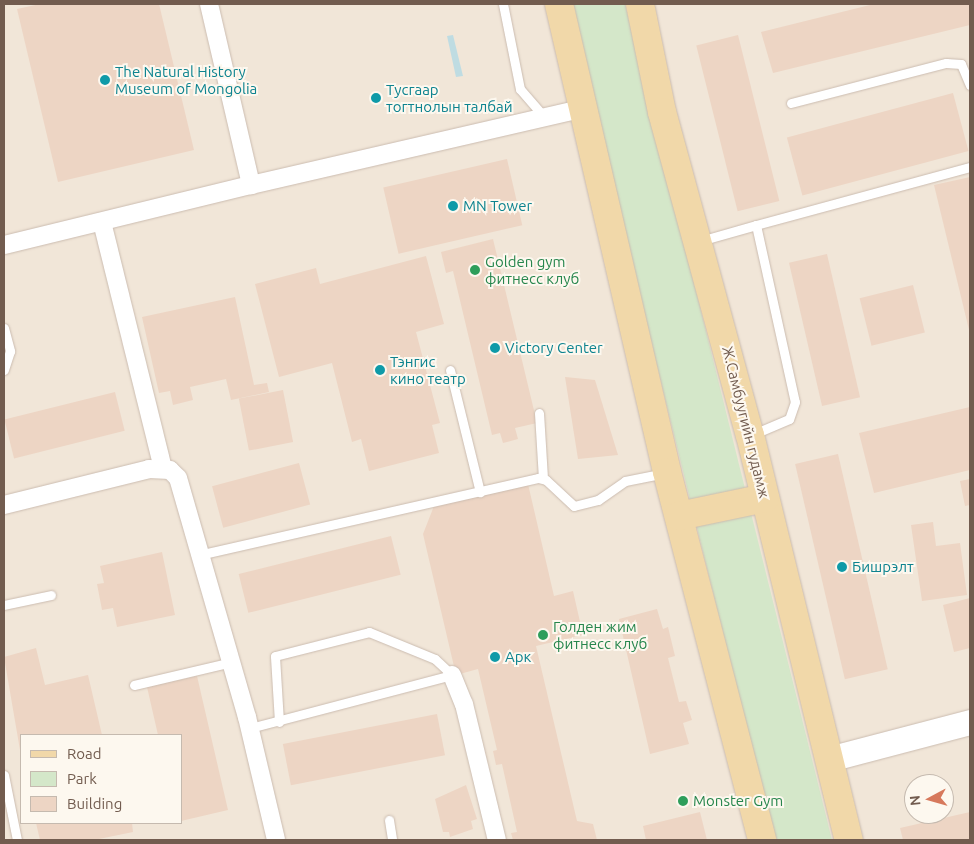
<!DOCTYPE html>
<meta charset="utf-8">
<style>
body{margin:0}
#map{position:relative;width:974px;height:844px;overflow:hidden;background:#faf4e9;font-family:Ubuntu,sans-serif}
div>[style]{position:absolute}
.residential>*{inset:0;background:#f1e6d8}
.green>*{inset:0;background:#d4e7c9}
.water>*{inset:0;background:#bfdce2}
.building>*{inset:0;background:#edd5c4;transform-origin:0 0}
.roads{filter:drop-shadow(0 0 1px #cbbcb0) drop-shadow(0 0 1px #cbbcb0)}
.service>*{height:9px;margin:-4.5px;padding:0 4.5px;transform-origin:4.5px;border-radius:4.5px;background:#fff}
.minor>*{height:18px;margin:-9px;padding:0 9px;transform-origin:9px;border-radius:9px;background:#fff}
.secondary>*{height:25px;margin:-12.5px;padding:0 12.5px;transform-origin:12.5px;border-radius:12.5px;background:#fff}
.primary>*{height:28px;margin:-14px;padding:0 14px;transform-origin:14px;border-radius:14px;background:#f1d8a9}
.dots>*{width:14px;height:14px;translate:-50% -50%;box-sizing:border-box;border:2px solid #fdf8ef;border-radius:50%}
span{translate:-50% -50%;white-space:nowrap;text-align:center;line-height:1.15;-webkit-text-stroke:4px #fdf8ef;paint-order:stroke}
.culture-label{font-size:15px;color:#0d838f}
.left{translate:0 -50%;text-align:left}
.leisure-label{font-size:15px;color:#27864d}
.street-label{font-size:15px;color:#725c4f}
.frame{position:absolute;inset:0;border:5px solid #725c4f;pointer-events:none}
.legend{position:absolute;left:20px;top:734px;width:162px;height:90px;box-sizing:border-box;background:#fdf8ef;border:1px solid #c5baaf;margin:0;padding:6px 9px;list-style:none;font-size:15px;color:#725c4f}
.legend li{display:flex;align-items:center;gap:10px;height:25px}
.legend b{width:25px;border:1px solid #c5baaf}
.north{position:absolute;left:904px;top:774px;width:50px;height:50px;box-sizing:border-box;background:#fdf8ef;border:1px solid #c5baaf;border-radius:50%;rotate:264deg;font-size:14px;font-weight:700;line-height:20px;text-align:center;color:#725c4f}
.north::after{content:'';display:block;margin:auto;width:18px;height:22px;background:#d7795c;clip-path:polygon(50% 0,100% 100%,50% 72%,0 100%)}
</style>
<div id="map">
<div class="residential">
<i style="clip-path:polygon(evenodd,4px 4px,970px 4px,970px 840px,4px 840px,4px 4px,21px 735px,181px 735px,181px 823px,21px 823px,21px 735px,4px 4px,914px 784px,944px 784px,944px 814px,914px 814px,914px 784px)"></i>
</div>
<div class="green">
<i style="clip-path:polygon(572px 4px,625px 4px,832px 840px,777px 840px,770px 823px,608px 168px)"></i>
</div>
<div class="water">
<i style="clip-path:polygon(453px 35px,463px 76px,456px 77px,447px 36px)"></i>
</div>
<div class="building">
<i style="clip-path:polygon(40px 4px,159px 4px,194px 150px,58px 182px,17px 9px)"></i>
<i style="clip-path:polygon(874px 4px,970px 4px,970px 25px,773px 73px,761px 32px)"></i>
<i style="left:738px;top:35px;width:171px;height:43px;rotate:76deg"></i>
<i style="left:953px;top:93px;width:60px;height:172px;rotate:75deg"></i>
<i style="left:507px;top:159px;width:68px;height:127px;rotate:77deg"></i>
<i style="clip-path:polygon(970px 177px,970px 334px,934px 185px)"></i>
<i style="clip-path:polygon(493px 239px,537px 423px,515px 428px,518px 439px,503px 443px,500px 433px,492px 435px,453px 271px,446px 273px,441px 252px)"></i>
<i style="left:827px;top:254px;width:147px;height:39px;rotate:77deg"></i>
<i style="clip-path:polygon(426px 256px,444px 324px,416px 332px,440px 423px,432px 425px,439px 453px,369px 471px,361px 439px,352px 442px,332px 363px,279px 377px,255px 284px,316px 268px,320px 284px)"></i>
<i style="left:913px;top:285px;width:49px;height:55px;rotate:76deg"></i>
<i style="clip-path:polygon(235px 297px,254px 385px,267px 383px,269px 392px,231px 400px,226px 379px,190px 387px,193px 400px,173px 405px,170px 391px,159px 393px,142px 317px)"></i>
<i style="clip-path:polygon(565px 377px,595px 380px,618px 455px,578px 459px)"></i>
<i style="left:283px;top:390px;width:53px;height:45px;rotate:79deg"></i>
<i style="left:115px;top:392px;width:40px;height:114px;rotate:76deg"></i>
<i style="clip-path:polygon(970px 407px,970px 470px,874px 493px,859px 433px)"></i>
<i style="left:838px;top:454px;width:221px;height:44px;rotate:77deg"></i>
<i style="left:299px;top:463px;width:43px;height:90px;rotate:75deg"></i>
<i style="clip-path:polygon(970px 479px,970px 505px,965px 506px,960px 481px)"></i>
<i style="clip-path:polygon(528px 484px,554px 596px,573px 591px,583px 635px,536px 646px,577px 821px,593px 824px,597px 840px,513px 840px,511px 833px,517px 832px,502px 764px,496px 765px,493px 751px,497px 750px,478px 669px,456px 675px,423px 534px,434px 506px)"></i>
<i style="clip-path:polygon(933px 522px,936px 546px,960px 543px,967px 595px,922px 601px,911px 525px)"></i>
<i style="left:391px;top:536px;width:40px;height:157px;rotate:76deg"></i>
<i style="clip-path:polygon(162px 552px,175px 615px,117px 627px,113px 608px,102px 610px,97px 584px,104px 583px,100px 566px)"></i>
<i style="clip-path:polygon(970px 598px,970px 648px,954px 652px,943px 605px)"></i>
<i style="clip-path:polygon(657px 609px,663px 629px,668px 627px,675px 656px,668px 658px,679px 702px,686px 701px,692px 720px,683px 723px,689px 744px,650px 754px,619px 619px)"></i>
<i style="clip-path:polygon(36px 648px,45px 685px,88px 675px,102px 735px,21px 735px,20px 750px,4px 657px)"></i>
<i style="clip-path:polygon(197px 676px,228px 810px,181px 821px,181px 735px,158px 735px,147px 687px)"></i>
<i style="left:437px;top:714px;width:42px;height:157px;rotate:79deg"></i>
<i style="clip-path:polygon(466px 785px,477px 819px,471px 821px,473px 829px,450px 837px,449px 832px,443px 832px,435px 799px)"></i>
<i style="clip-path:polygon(700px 812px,707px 840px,646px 840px,643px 826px)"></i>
<i style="clip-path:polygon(970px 812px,970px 840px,903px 840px,900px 828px)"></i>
<i style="clip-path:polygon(36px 823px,132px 823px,133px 832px,94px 840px,40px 840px)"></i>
</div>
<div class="roads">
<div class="service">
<i style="left:503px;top:4px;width:87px;rotate:78.7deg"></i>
<i style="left:520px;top:89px;width:37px;rotate:49deg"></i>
<i style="left:791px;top:103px;width:160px;rotate:-14.5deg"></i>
<i style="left:946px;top:63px;width:15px;rotate:4deg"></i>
<i style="left:961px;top:64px;width:23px;rotate:67deg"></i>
<i style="left:756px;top:225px;width:222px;rotate:-15.2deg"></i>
<i style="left:700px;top:241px;width:58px;rotate:-15.9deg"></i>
<i style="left:756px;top:225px;width:181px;rotate:77.6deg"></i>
<i style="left:795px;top:402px;width:18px;rotate:109deg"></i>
<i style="left:789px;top:419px;width:39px;rotate:157deg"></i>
<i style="left:4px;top:328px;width:24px;rotate:75deg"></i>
<i style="left:10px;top:351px;width:20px;rotate:108deg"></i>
<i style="left:450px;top:370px;width:126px;rotate:76.2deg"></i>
<i style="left:539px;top:413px;width:65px;rotate:86.5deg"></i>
<i style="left:203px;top:554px;width:344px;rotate:-12.8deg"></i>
<i style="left:538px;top:478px;width:8px;rotate:14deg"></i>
<i style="left:546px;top:480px;width:38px;rotate:43deg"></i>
<i style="left:574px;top:506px;width:25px;rotate:-14deg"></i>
<i style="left:598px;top:500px;width:33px;rotate:-35deg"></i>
<i style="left:625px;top:481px;width:41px;rotate:-11.3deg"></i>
<i style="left:4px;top:605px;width:48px;rotate:-12deg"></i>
<i style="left:134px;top:685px;width:101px;rotate:-13.2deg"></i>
<i style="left:279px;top:722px;width:66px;rotate:-93.5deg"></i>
<i style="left:275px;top:656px;width:97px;rotate:-14.3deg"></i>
<i style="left:369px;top:632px;width:71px;rotate:22.2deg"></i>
<i style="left:435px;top:659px;width:23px;rotate:43deg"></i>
<i style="left:250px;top:728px;width:209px;rotate:-14.7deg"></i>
<i style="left:4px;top:775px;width:66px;rotate:78.7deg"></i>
<i style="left:389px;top:820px;width:20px;rotate:81deg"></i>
</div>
<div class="minor">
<i style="left:209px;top:4px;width:186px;rotate:76.9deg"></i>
<i style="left:251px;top:185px;width:338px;rotate:-13deg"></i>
<i style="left:102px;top:222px;width:253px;rotate:76.1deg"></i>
<i style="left:4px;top:245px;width:254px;rotate:-13.7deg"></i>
<i style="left:4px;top:505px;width:149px;rotate:-13.9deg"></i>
<i style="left:149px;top:469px;width:21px;rotate:3deg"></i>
<i style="left:170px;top:470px;width:11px;rotate:45deg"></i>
<i style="left:178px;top:478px;width:249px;rotate:73.9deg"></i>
<i style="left:247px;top:717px;width:126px;rotate:76.7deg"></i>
<i style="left:452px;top:675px;width:31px;rotate:68deg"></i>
<i style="left:464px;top:704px;width:140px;rotate:76.4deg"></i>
</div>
<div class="secondary">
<i style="left:829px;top:759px;width:146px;rotate:-14.7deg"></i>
</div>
<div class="primary">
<i style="left:559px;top:4px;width:480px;rotate:77deg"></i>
<i style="left:667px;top:472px;width:380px;rotate:75.5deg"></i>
<i style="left:640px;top:4px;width:110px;rotate:78.5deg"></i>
<i style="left:662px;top:112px;width:335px;rotate:74.8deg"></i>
<i style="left:750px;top:435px;width:417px;rotate:76.3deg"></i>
<i style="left:679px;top:516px;width:88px;rotate:-11.8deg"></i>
</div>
</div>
<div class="dots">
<i style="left:105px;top:80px;background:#0f9aa8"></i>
<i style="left:376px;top:98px;background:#0f9aa8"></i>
<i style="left:453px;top:206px;background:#0f9aa8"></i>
<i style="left:475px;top:270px;background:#2e9e5b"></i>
<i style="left:495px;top:348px;background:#0f9aa8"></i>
<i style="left:380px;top:370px;background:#0f9aa8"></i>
<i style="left:842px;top:567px;background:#0f9aa8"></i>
<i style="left:543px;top:635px;background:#2e9e5b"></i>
<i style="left:495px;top:657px;background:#0f9aa8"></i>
<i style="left:683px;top:801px;background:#2e9e5b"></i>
</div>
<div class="culture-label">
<span class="left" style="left:115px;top:80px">The Natural History<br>Museum of Mongolia</span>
<span class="left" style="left:386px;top:98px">Тусгаар<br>тогтнолын талбай</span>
<span class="left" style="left:463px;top:206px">MN Tower</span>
<span class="left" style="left:505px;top:348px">Victory Center</span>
<span class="left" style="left:390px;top:370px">Тэнгис<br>кино театр</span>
<span class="left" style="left:852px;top:567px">Бишрэлт</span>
<span class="left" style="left:505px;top:657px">Арк</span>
</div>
<div class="leisure-label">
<span class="left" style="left:485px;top:270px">Golden gym<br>фитнесс клуб</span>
<span class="left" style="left:553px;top:635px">Голден жим<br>фитнесс клуб</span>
<span class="left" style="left:693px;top:801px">Monster Gym</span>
</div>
<div class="street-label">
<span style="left:746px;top:422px;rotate:76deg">Ж.Самбуугийн гудамж</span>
</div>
<div class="frame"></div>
<ul class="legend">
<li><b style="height:6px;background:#f1d8a9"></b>Road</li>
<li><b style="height:14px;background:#d4e7c9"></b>Park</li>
<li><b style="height:14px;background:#edd5c4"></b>Building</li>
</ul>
<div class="north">N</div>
</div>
